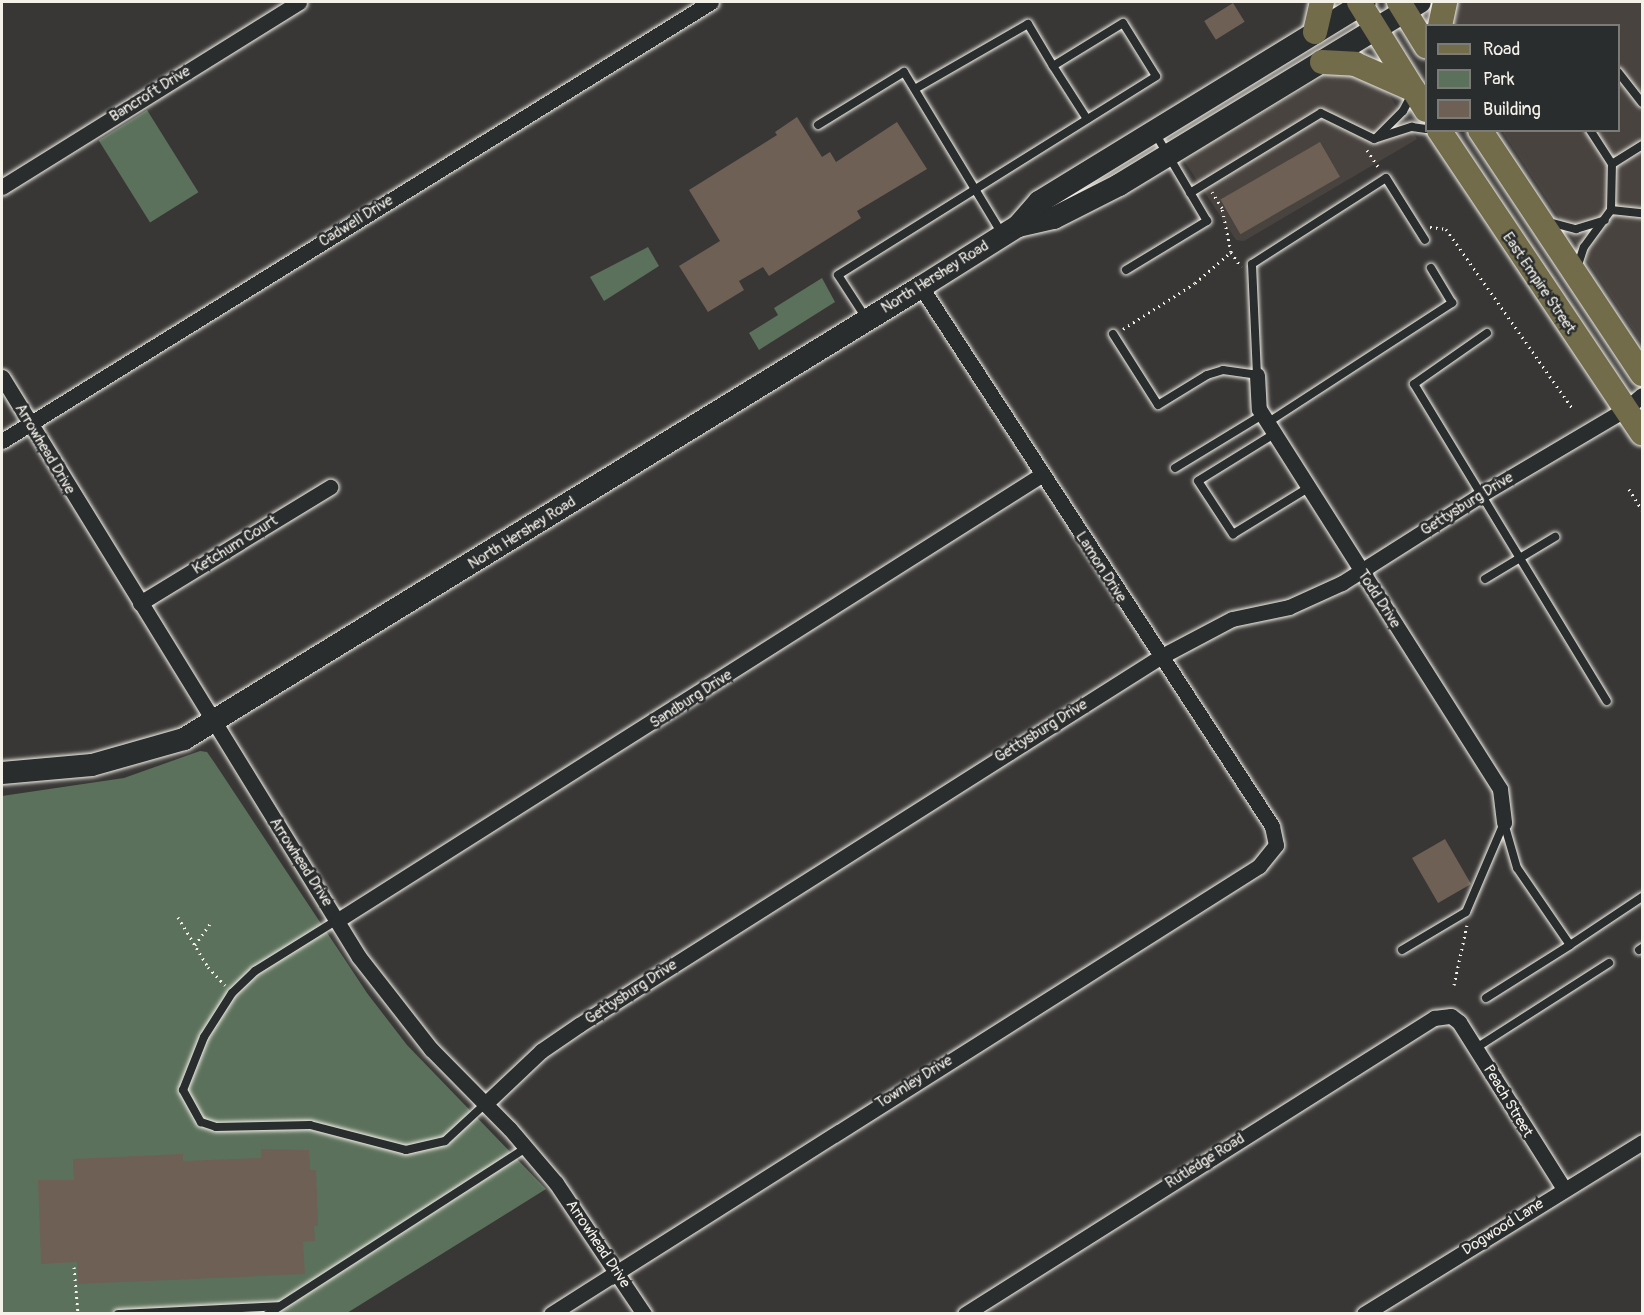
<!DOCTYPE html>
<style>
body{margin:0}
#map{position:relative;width:1644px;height:1315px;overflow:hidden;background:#383736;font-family:Pangolin,sans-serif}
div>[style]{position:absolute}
.built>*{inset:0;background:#48433f}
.green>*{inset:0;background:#5c715c;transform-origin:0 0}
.building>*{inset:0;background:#6e6054;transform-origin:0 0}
.path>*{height:3px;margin-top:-1.5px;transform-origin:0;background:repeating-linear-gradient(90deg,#f4f1e8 0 1.5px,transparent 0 6px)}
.roads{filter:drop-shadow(0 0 2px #f4f1e8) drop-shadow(0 0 2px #f4f1e8)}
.lane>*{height:8px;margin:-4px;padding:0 4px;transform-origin:4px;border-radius:4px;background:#2a2d2e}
.street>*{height:15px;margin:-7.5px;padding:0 7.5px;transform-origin:7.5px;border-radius:7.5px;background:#2a2d2e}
.secondary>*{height:22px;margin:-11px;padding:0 11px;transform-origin:11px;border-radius:11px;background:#2a2d2e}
.primary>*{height:24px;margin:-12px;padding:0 12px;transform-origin:12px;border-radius:12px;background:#736c4b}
span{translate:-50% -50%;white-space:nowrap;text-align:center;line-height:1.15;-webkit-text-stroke:5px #2a2d2e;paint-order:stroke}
.street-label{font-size:15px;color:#f4f1e8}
.frame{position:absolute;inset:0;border:3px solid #f4f1e8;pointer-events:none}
.legend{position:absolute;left:1425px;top:24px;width:195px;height:108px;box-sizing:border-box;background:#2a2d2e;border:2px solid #7b7b78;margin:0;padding:8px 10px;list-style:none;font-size:18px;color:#f4f1e8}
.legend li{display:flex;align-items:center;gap:12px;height:30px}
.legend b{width:30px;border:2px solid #7b7b78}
</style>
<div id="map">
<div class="built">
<i style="clip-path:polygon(1453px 2px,1642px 2px,1642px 343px,1502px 131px,1618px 130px,1618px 26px,1448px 26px)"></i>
<i style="clip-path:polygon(1332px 72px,1367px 74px,1390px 96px,1417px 139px,1244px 241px,1236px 240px,1183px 159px)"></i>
</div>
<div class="green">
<i style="left:147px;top:110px;width:97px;height:57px;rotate:58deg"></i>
<i style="clip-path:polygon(648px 247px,659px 266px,604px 301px,590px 277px)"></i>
<i style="clip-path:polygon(822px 278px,835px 302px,759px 350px,749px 333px,778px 315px,774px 308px)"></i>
<i style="clip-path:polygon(200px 751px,207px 752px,214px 762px,367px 993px,407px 1045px,546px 1189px,347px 1313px,2px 1314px,2px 796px,124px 778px)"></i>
</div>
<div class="building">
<i style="left:1233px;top:3px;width:22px;height:34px;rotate:58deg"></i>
<i style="clip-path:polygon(797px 117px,822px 157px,830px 152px,836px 162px,897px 122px,927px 169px,857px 211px,861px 218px,769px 276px,763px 267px,739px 281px,744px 290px,708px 312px,679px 266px,720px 241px,689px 190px,777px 135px,775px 132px)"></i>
<i style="left:1320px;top:142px;width:40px;height:115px;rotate:60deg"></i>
<i style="left:1445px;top:839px;width:52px;height:38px;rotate:60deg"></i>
<i style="clip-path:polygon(261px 1149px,309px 1150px,310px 1170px,316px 1170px,318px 1226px,314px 1226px,315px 1241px,303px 1242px,305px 1274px,78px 1284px,77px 1262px,41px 1264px,38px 1180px,74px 1180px,73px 1159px,183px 1154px,183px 1161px,261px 1158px)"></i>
</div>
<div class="path">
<i style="left:1367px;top:150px;width:23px;rotate:56deg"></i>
<i style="left:1430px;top:227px;width:16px;rotate:7deg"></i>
<i style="left:1446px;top:229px;width:220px;rotate:54.8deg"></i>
<i style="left:1231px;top:252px;width:18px;rotate:56deg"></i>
<i style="left:1123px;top:329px;width:85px;rotate:-32.6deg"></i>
<i style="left:1195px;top:283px;width:48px;rotate:-40.7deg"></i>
<i style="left:1231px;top:252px;width:45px;rotate:-101.6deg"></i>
<i style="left:1222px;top:208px;width:19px;rotate:-122deg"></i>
<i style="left:1629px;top:489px;width:25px;rotate:58deg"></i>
<i style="left:178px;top:917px;width:58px;rotate:59deg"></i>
<i style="left:208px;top:967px;width:25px;rotate:47deg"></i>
<i style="left:195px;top:945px;width:28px;rotate:-55deg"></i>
<i style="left:1454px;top:985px;width:61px;rotate:-77.8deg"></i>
<i style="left:74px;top:1267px;width:47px;rotate:85.1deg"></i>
</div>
<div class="roads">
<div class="lane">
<i style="left:1053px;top:66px;width:63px;rotate:57.3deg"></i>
<i style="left:1618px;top:72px;width:39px;rotate:52deg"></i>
<i style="left:818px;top:125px;width:101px;rotate:-31.6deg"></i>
<i style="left:904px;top:72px;width:189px;rotate:58.8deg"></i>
<i style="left:1590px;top:130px;width:40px;rotate:57.1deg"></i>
<i style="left:1376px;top:138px;width:38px;rotate:-45deg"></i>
<i style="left:1403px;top:111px;width:19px;rotate:-62deg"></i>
<i style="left:1190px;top:193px;width:153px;rotate:-31.4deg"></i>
<i style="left:1321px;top:113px;width:59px;rotate:26.1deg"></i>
<i style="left:1374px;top:139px;width:40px;rotate:-18deg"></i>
<i style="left:1412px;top:127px;width:14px;rotate:8deg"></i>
<i style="left:1611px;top:210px;width:46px;rotate:-88.8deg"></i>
<i style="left:1612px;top:164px;width:36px;rotate:-32deg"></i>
<i style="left:1549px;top:222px;width:28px;rotate:15deg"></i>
<i style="left:1576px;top:229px;width:30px;rotate:-17deg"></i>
<i style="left:1577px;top:268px;width:22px;rotate:-72deg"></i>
<i style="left:1584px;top:247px;width:46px;rotate:-53.9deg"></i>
<i style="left:1611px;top:210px;width:31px;rotate:6deg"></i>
<i style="left:1126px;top:270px;width:95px;rotate:-31.2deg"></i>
<i style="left:1207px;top:221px;width:102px;rotate:-120.6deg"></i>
<i style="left:866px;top:318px;width:51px;rotate:-123.1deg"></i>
<i style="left:838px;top:275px;width:375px;rotate:-32deg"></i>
<i style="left:1156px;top:76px;width:62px;rotate:-121.9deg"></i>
<i style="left:1123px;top:23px;width:82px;rotate:148.4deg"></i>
<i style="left:1053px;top:66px;width:49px;rotate:-120.8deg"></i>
<i style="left:1028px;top:24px;width:130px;rotate:150.1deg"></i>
<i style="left:1487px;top:333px;width:89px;rotate:145.1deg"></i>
<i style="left:1414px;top:384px;width:371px;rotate:58.7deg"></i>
<i style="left:1113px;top:334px;width:84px;rotate:57.6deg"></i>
<i style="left:1158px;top:405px;width:57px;rotate:-31.5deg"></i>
<i style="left:1207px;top:375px;width:17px;rotate:-17deg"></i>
<i style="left:1223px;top:370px;width:34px;rotate:8deg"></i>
<i style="left:1257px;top:375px;width:111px;rotate:-92.6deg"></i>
<i style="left:1252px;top:264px;width:159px;rotate:-32.7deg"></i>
<i style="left:1386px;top:178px;width:73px;rotate:57.8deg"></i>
<i style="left:1267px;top:423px;width:221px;rotate:-33deg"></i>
<i style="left:1452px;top:303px;width:41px;rotate:-121deg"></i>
<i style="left:1274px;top:434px;width:89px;rotate:148.3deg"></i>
<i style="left:1198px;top:481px;width:64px;rotate:56.6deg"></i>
<i style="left:1233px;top:534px;width:88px;rotate:-31.5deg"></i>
<i style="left:1175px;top:468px;width:102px;rotate:-31.3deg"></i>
<i style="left:1485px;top:579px;width:82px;rotate:-31deg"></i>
<i style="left:337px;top:920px;width:97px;rotate:148.1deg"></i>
<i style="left:255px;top:971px;width:32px;rotate:136deg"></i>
<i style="left:232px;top:993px;width:52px;rotate:122.5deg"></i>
<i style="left:204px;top:1037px;width:57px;rotate:111.6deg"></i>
<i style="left:183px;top:1090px;width:37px;rotate:61deg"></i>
<i style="left:201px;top:1122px;width:16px;rotate:18deg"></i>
<i style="left:216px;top:1127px;width:94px;rotate:-1.2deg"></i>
<i style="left:310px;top:1125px;width:99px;rotate:14.6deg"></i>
<i style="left:406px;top:1150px;width:40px;rotate:-13deg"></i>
<i style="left:445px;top:1141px;width:54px;rotate:-42.8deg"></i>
<i style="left:1570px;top:945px;width:87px;rotate:-33.7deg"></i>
<i style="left:1402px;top:950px;width:74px;rotate:-30.7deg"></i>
<i style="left:1466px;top:912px;width:97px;rotate:-66.9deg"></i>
<i style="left:1639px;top:950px;width:4px;rotate:-34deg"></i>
<i style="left:1486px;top:998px;width:99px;rotate:-32.2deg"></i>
<i style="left:1570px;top:945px;width:93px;rotate:-124.5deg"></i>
<i style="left:1517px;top:868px;width:47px;rotate:-106.1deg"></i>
<i style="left:1476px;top:1048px;width:158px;rotate:-32.6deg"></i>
<i style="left:118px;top:1314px;width:161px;rotate:-2.8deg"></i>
<i style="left:268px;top:1314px;width:307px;rotate:-32.8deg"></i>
</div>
<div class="street">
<i style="left:2px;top:187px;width:350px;rotate:-31.9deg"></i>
<i style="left:1257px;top:375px;width:34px;rotate:87deg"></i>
<i style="left:1259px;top:409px;width:450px;rotate:57.6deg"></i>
<i style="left:1500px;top:789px;width:34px;rotate:83deg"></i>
<i style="left:2px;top:377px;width:681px;rotate:58.39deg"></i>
<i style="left:359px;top:957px;width:117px;rotate:52deg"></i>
<i style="left:431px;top:1049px;width:112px;rotate:45.4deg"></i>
<i style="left:510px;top:1129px;width:71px;rotate:49.6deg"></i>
<i style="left:556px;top:1183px;width:158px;rotate:56.1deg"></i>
<i style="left:2px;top:441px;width:834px;rotate:-31.77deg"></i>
<i style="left:140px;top:603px;width:223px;rotate:-31.4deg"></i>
<i style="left:338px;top:920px;width:832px;rotate:-32.33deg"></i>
<i style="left:485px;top:1104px;width:77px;rotate:-43.4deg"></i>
<i style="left:541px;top:1051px;width:46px;rotate:-34.4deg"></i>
<i style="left:579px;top:1025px;width:688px;rotate:-32.35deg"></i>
<i style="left:1160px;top:657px;width:81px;rotate:-27.8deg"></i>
<i style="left:1232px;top:619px;width:58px;rotate:-11.9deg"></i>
<i style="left:1289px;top:607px;width:58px;rotate:-24.4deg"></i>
<i style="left:1342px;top:583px;width:166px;rotate:-32.4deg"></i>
<i style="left:1482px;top:494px;width:167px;rotate:-30.6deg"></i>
<i style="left:1626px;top:409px;width:21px;rotate:-41deg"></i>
<i style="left:551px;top:1314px;width:838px;rotate:-32.32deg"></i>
<i style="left:1259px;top:866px;width:27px;rotate:-51deg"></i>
<i style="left:1276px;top:845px;width:19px;rotate:-102deg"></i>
<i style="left:1272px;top:826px;width:643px;rotate:-123.07deg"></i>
<i style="left:965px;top:1314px;width:555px;rotate:-32.26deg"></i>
<i style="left:1434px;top:1018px;width:17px;rotate:-7deg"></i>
<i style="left:1451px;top:1016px;width:10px;rotate:37deg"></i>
<i style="left:1459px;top:1022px;width:197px;rotate:57.8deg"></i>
<i style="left:1364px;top:1314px;width:327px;rotate:-31.7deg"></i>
</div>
<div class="secondary">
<i style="left:1018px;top:226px;width:37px;rotate:-13deg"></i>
<i style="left:1054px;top:218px;width:73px;rotate:-26.9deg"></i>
<i style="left:1119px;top:185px;width:352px;rotate:-31.3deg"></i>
<i style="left:2px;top:773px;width:90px;rotate:-5.1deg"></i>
<i style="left:92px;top:765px;width:96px;rotate:-15.8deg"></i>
<i style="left:184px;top:739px;width:865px;rotate:-31.52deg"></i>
<i style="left:921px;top:287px;width:115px;rotate:-32.2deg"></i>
<i style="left:1018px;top:226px;width:32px;rotate:-49deg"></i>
<i style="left:1039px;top:202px;width:382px;rotate:-31.5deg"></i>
</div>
<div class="primary">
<i style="left:1359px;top:2px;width:127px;rotate:58.2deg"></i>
<i style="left:1399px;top:2px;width:52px;rotate:58.5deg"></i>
<i style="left:1440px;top:26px;width:25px;rotate:-78deg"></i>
<i style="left:1315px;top:32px;width:31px;rotate:-77deg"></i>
<i style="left:1322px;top:62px;width:33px;rotate:3deg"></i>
<i style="left:1355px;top:64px;width:64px;rotate:23.8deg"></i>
<i style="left:1439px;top:130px;width:365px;rotate:56.2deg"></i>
<i style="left:1480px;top:130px;width:293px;rotate:56.4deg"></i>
</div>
</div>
<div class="street-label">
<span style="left:150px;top:94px;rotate:-32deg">Bancroft Drive</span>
<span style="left:356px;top:221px;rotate:-32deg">Cadwell Drive</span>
<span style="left:935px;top:277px;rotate:-32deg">North Hershey Road</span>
<span style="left:1539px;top:283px;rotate:56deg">East Empire Street</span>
<span style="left:45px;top:449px;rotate:59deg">Arrowhead Drive</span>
<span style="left:1467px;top:504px;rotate:-32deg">Gettysburg Drive</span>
<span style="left:522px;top:533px;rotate:-32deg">North Hershey Road</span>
<span style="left:235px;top:545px;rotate:-32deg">Ketchum Court</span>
<span style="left:1101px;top:567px;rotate:57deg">Lamon Drive</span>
<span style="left:1379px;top:599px;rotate:57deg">Todd Drive</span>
<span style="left:691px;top:699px;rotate:-33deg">Sandburg Drive</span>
<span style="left:1041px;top:731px;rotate:-32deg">Gettysburg Drive</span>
<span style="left:301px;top:862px;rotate:57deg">Arrowhead Drive</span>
<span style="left:631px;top:992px;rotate:-33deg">Gettysburg Drive</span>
<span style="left:914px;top:1082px;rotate:-32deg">Townley Drive</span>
<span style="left:1508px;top:1101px;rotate:59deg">Peach Street</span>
<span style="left:1205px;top:1161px;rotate:-32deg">Rutledge Road</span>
<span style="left:1503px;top:1227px;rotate:-32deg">Dogwood Lane</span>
<span style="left:598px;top:1244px;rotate:56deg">Arrowhead Drive</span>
</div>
<div class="frame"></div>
<ul class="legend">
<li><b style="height:8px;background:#736c4b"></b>Road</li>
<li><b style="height:16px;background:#5c715c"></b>Park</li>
<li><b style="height:16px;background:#6e6054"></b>Building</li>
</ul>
</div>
